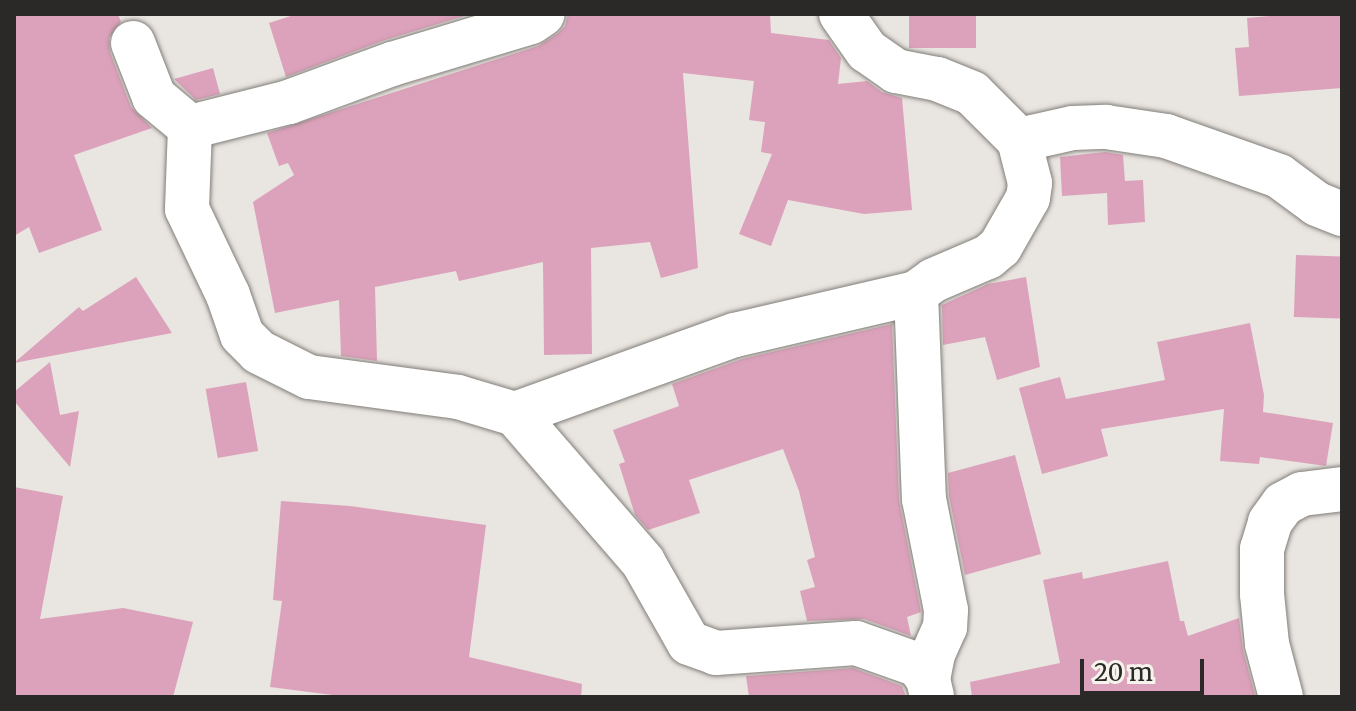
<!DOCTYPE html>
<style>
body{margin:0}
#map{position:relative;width:1356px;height:711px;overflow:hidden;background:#e9e5e0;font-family:Merriweather,serif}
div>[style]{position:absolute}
.building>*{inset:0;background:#dca2bb;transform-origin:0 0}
.roads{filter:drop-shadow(0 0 2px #817e79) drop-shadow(0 0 2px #817e79)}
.street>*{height:44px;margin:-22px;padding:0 22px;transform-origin:22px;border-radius:22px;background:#fff}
span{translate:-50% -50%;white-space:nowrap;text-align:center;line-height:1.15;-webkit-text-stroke:8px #f6f3ed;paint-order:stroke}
.frame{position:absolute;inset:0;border:16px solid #2a2927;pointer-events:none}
.scale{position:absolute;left:1080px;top:659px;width:124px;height:36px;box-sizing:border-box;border:4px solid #2a2927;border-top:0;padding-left:10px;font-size:24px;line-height:28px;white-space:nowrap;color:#2a2927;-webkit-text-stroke:6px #f6f3ed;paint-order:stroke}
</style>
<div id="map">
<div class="building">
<i style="clip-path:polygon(14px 14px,118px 14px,121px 22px,109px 38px,110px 52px,131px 107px,152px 128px,74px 155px,102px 230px,39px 253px,29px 227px,14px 236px)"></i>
<i style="clip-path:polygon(297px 14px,471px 14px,385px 40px,286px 77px,269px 23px)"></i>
<i style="clip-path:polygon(568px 14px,770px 14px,771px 33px,829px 40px,841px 58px,838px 84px,867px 81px,882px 92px,902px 98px,912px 210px,864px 214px,788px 200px,771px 246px,739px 234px,772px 154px,761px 152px,765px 122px,749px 120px,754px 81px,683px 73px,698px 268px,661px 278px,650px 242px,591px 248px,592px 354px,544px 355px,543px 262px,459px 281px,456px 271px,375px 287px,377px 361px,341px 356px,339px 300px,275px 313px,253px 202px,294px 175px,288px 163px,279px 166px,267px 133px,538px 46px,557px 34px,565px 26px)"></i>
<i style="left:909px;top:14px;width:67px;height:34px"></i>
<i style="clip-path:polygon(1292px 14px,1342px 14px,1342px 88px,1239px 96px,1235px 48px,1249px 47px,1247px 18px)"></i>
<i style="clip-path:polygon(213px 68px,220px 94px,196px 100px,174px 79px)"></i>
<i style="clip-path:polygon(1105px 152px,1123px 155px,1125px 181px,1143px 180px,1145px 222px,1108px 225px,1107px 193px,1062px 196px,1060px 157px)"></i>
<i style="left:1296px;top:255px;width:46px;height:62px;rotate:2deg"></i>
<i style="clip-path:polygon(136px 277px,172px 333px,14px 363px,79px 307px,83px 311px)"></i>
<i style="clip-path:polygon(1026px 277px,1040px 367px,997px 380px,985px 337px,943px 345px,942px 305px,988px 284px)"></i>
<i style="clip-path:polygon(1250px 323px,1264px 395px,1263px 412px,1333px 423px,1326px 466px,1260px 457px,1259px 464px,1220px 461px,1224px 409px,1101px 429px,1108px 456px,1042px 474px,1019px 388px,1060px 377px,1066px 399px,1165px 380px,1157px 342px)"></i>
<i style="clip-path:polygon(892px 324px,899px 500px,921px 612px,907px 617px,911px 636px,864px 619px,807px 621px,800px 591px,815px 587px,807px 560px,815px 557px,799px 491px,783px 449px,689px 480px,700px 513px,648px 530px,635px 515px,619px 464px,625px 462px,613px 430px,679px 406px,672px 384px,742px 359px)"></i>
<i style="clip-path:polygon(50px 362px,60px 415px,79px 411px,70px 467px,14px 401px,14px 392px)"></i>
<i style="left:246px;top:382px;width:70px;height:41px;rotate:80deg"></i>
<i style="clip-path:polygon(1015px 455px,1041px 554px,965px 575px,949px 496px,948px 473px)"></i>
<i style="clip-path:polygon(14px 487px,63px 496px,40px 619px,123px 608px,193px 622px,173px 697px,14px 697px)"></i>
<i style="clip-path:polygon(281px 501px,350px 506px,486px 525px,469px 657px,582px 684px,581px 697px,348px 697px,270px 687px,282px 601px,273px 600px)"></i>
<i style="clip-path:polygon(1168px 561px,1180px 621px,1184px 621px,1188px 636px,1239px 618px,1243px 650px,1255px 695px,972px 697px,970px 682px,1060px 663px,1043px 580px,1082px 572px,1083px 579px)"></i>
<i style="clip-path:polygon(853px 668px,902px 686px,906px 697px,749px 697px,746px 676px)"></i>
</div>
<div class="roads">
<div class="street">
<i style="left:133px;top:43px;width:58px;rotate:68.7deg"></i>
<i style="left:154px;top:97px;width:47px;rotate:39.8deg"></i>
<i style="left:190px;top:127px;width:82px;rotate:92.1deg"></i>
<i style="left:187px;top:209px;width:95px;rotate:64.5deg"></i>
<i style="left:228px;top:295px;width:42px;rotate:70.7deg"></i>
<i style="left:242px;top:335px;width:24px;rotate:45deg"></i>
<i style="left:259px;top:352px;width:56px;rotate:26.6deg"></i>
<i style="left:309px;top:377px;width:150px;rotate:7.6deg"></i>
<i style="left:458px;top:397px;width:59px;rotate:16.6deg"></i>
<i style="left:515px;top:414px;width:234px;rotate:-19.8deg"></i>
<i style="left:735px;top:335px;width:186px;rotate:-13.1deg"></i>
<i style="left:916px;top:293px;width:22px;rotate:-36deg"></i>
<i style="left:934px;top:280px;width:59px;rotate:-23.1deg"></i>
<i style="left:988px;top:257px;width:16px;rotate:-40deg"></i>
<i style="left:1000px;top:247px;width:56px;rotate:-60.3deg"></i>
<i style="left:1028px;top:198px;width:15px;rotate:-82deg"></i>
<i style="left:1030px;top:183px;width:44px;rotate:-104.3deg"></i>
<i style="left:1019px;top:140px;width:66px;rotate:-135deg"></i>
<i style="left:972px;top:93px;width:38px;rotate:-158deg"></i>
<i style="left:937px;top:79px;width:42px;rotate:-169deg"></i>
<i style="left:896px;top:71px;width:35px;rotate:-145deg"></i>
<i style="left:867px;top:51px;width:45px;rotate:-125.1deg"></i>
<i style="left:190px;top:127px;width:102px;rotate:-14.2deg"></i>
<i style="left:289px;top:102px;width:110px;rotate:-20.3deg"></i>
<i style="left:392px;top:64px;width:145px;rotate:-16.8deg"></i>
<i style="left:531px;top:22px;width:14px;rotate:-34deg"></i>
<i style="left:1019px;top:140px;width:55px;rotate:-12.5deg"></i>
<i style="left:1073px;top:128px;width:33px;rotate:-2deg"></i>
<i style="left:1106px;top:127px;width:61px;rotate:8.5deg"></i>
<i style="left:1166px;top:136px;width:120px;rotate:19.5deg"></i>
<i style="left:1279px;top:176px;width:47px;rotate:36.4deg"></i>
<i style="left:1317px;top:204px;width:27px;rotate:22deg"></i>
<i style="left:916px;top:293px;width:206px;rotate:87.8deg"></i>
<i style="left:924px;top:499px;width:113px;rotate:78.8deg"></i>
<i style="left:946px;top:610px;width:17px;rotate:93deg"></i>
<i style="left:945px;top:627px;width:30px;rotate:114deg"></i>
<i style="left:933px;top:654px;width:25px;rotate:101deg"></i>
<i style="left:515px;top:414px;width:196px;rotate:49.1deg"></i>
<i style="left:643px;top:562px;width:93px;rotate:60.4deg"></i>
<i style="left:689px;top:643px;width:29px;rotate:20deg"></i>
<i style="left:716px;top:653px;width:140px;rotate:-4.1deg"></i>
<i style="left:856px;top:643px;width:66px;rotate:19.5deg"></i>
<i style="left:918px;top:665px;width:17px;rotate:54deg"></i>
<i style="left:928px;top:679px;width:18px;rotate:77deg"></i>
<i style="left:1281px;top:697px;width:55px;rotate:-104.8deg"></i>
<i style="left:1267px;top:644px;width:50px;rotate:-95.7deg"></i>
<i style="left:1262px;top:594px;width:45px;rotate:-90deg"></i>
<i style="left:1262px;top:549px;width:28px;rotate:-73deg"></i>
<i style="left:1270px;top:522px;width:22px;rotate:-54deg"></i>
<i style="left:1283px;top:504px;width:21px;rotate:-28deg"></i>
<i style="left:1302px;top:494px;width:40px;rotate:-7.1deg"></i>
</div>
</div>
<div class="frame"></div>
<div class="scale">20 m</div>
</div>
